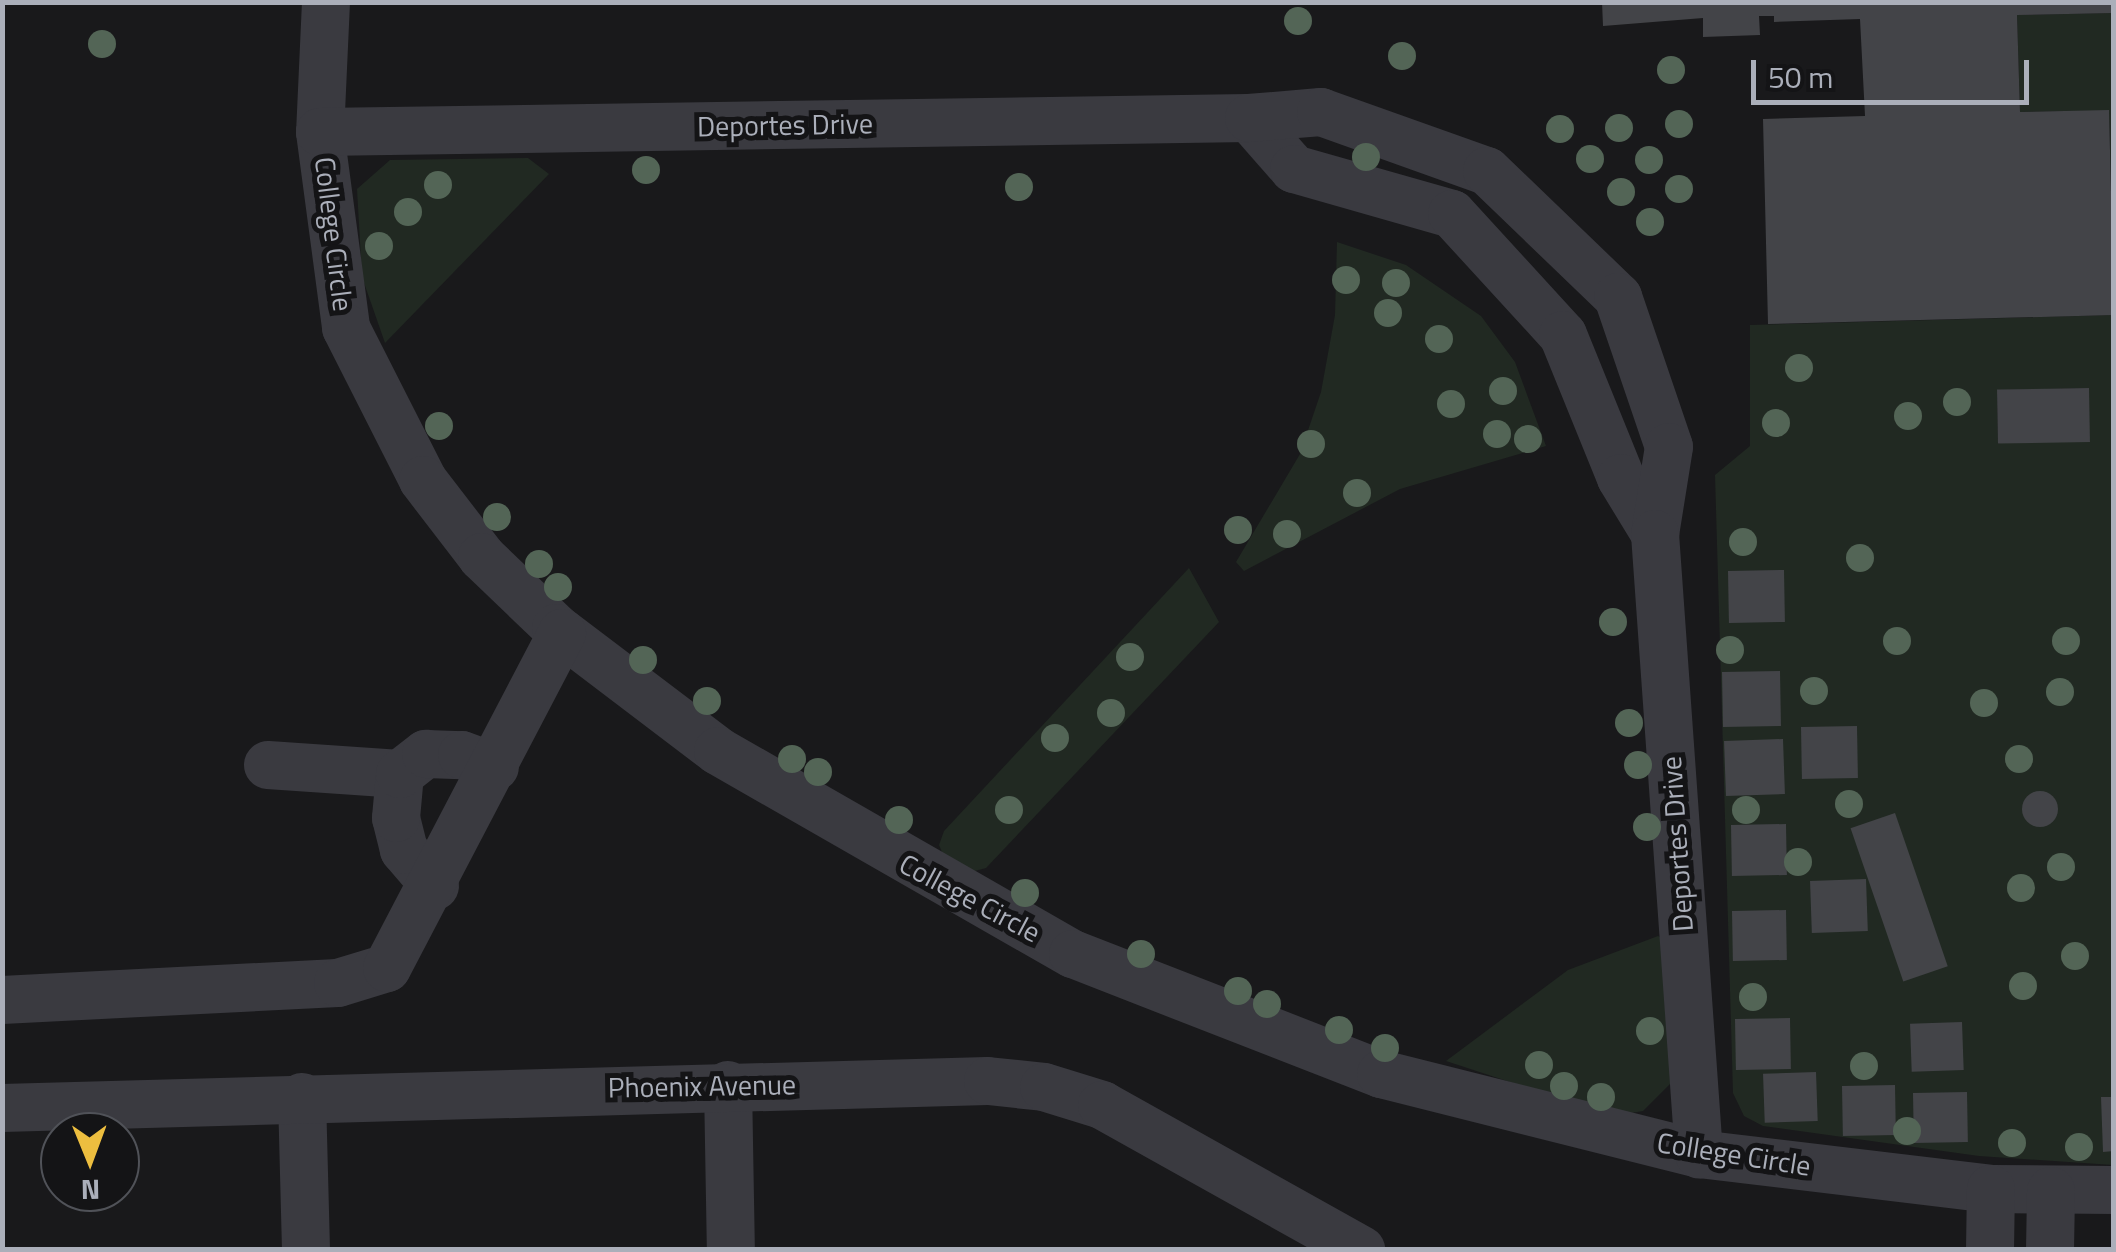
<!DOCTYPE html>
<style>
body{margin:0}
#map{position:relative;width:2116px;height:1252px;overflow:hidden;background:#19191b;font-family:"Titillium Web",sans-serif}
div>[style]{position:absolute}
.green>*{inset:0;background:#212922}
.building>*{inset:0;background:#434448;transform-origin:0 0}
.round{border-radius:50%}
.minor>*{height:48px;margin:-24px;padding:0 24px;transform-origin:24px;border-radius:24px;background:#3a3a40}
.trees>*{width:28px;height:28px;margin:-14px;border-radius:50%;background:#536556}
span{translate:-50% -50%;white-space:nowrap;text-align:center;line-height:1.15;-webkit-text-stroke:10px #141416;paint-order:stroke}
.street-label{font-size:28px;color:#abafba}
.frame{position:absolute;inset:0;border:5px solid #abafba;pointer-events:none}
.north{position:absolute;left:40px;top:1112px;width:100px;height:100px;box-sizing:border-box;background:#141416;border:2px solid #505258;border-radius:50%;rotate:179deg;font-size:28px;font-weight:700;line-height:40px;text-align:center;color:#abafba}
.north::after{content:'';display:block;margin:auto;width:35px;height:45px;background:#edbe3f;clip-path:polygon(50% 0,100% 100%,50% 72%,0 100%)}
.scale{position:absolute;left:1751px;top:60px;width:278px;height:45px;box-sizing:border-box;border:5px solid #abafba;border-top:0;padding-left:12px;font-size:30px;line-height:35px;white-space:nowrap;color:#abafba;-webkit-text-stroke:8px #141416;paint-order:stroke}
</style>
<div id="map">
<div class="green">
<i style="clip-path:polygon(2113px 13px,2113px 280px,2109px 111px,2020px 112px,2017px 15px)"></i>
<i style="clip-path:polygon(528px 158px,549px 174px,385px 343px,362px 277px,357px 189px,390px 160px)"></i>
<i style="clip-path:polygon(1337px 242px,1406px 265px,1481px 316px,1515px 362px,1546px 446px,1400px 489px,1244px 571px,1236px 562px,1300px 454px,1321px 392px,1335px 315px)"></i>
<i style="clip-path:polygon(evenodd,2113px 315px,2113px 1165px,1979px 1156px,1763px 1126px,1744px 1116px,1733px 1093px,1715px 475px,1750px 446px,1750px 325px,2113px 315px,2089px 388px,1998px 444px,1997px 390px,2089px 388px)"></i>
<i style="clip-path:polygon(1189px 568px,1219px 622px,986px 868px,971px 872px,944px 857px,939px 845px,944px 831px)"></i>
<i style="clip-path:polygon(1658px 936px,1671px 943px,1676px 1078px,1643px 1111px,1613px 1116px,1446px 1061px,1568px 970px)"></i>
</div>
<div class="building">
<i style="clip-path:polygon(1602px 2px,2114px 2px,2114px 13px,2017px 15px,2020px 112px,2109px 110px,2114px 315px,1768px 324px,1763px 119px,1865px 116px,1860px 19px,1774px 22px,1774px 16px,1759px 16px,1760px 35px,1703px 37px,1703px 18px,1603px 26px)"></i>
<i style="left:2089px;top:388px;width:54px;height:92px;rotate:89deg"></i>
<i style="left:1784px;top:570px;width:52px;height:56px;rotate:89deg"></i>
<i style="left:1780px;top:671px;width:55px;height:58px;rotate:89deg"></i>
<i style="left:1857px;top:726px;width:52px;height:56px;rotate:89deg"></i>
<i style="left:1783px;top:739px;width:55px;height:59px;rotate:88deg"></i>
<i class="round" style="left:2022px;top:791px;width:36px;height:36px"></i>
<i style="left:1895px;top:813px;width:162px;height:47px;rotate:71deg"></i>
<i style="left:1786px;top:824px;width:51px;height:55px;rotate:89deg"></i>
<i style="left:1866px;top:879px;width:52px;height:56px;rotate:88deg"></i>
<i style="left:1786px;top:910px;width:50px;height:54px;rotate:89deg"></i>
<i style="left:1790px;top:1018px;width:51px;height:55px;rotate:89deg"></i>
<i style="left:1962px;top:1022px;width:48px;height:52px;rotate:88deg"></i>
<i style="left:1816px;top:1072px;width:49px;height:53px;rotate:88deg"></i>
<i style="left:1895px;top:1085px;width:50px;height:53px;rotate:89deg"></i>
<i style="left:1967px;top:1092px;width:50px;height:54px;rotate:89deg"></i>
<i style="clip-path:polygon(2101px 1097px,2114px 1097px,2114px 1151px,2103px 1152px)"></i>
</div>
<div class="minor">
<i style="left:326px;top:2px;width:130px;rotate:92.6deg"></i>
<i style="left:320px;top:132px;width:198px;rotate:82.4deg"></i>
<i style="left:346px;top:328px;width:170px;rotate:63.1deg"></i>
<i style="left:423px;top:480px;width:97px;rotate:52.5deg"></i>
<i style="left:482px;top:557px;width:103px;rotate:43.8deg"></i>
<i style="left:556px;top:628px;width:203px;rotate:37.2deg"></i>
<i style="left:718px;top:751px;width:409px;rotate:29.8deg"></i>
<i style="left:1073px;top:954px;width:331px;rotate:21.3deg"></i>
<i style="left:1381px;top:1074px;width:328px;rotate:14.1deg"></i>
<i style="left:1699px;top:1154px;width:294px;rotate:6.8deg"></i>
<i style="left:1991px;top:1189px;width:123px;rotate:0.5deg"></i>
<i style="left:1249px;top:118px;width:68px;rotate:48.6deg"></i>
<i style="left:1294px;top:169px;width:164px;rotate:15.9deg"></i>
<i style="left:1452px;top:214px;width:164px;rotate:47.5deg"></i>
<i style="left:1563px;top:335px;width:154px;rotate:67.9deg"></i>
<i style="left:1621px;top:478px;width:66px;rotate:58.7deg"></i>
<i style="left:320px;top:132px;width:929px;rotate:-0.86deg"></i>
<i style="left:1249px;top:118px;width:72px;rotate:-4.8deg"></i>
<i style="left:1321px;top:112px;width:176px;rotate:19.6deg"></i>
<i style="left:1487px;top:171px;width:182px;rotate:43.9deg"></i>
<i style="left:1618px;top:297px;width:158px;rotate:71.2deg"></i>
<i style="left:1669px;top:447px;width:88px;rotate:99.1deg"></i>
<i style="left:1655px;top:534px;width:622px;rotate:85.94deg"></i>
<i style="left:268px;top:765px;width:132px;rotate:3.9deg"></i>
<i style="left:435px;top:886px;width:48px;rotate:-130.7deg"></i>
<i style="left:404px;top:850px;width:33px;rotate:-104deg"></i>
<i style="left:396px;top:818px;width:44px;rotate:-84.8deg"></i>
<i style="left:400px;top:774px;width:33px;rotate:-38deg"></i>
<i style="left:426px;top:754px;width:36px;rotate:2deg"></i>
<i style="left:462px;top:755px;width:35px;rotate:20deg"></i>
<i style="left:2px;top:1000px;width:336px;rotate:-2.9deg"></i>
<i style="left:338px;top:983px;width:51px;rotate:-17deg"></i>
<i style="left:387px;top:968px;width:378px;rotate:-62.4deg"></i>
<i style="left:728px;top:1085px;width:165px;rotate:89deg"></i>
<i style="left:302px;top:1097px;width:153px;rotate:88.5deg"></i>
<i style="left:2px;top:1108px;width:986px;rotate:-1.57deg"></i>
<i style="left:988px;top:1081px;width:56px;rotate:6.1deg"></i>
<i style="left:1044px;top:1087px;width:61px;rotate:17.2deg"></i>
<i style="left:1102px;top:1105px;width:297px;rotate:29.2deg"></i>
<i style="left:1990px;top:1250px;width:61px;rotate:-89.1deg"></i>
<i style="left:2050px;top:1250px;width:59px;rotate:-89deg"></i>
</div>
<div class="trees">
<i style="left:1298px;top:21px"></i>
<i style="left:102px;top:44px"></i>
<i style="left:1402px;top:56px"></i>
<i style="left:1671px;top:70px"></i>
<i style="left:1679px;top:124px"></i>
<i style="left:1619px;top:128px"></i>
<i style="left:1560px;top:129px"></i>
<i style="left:1366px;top:157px"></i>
<i style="left:1590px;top:159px"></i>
<i style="left:1649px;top:160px"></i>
<i style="left:646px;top:170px"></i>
<i style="left:438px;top:185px"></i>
<i style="left:1019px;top:187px"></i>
<i style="left:1679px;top:189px"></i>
<i style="left:1621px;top:192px"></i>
<i style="left:408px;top:212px"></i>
<i style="left:1650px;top:222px"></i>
<i style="left:379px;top:246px"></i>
<i style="left:1346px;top:280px"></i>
<i style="left:1396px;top:283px"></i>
<i style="left:1388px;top:313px"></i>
<i style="left:1439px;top:339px"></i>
<i style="left:1799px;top:368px"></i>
<i style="left:1503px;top:391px"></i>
<i style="left:1957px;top:402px"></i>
<i style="left:1451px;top:404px"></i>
<i style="left:1908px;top:416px"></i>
<i style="left:1776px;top:423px"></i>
<i style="left:439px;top:426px"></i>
<i style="left:1497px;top:434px"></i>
<i style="left:1528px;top:439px"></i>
<i style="left:1311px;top:444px"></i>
<i style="left:1357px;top:493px"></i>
<i style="left:497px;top:517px"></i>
<i style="left:1238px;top:530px"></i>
<i style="left:1287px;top:534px"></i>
<i style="left:1743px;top:542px"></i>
<i style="left:1860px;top:558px"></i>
<i style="left:539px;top:564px"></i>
<i style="left:558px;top:587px"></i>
<i style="left:1613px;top:622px"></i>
<i style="left:1897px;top:641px"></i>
<i style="left:2066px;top:641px"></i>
<i style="left:1730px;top:650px"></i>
<i style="left:1130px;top:657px"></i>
<i style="left:643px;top:660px"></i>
<i style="left:1814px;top:691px"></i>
<i style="left:2060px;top:692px"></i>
<i style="left:707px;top:701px"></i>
<i style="left:1984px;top:703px"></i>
<i style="left:1111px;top:713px"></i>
<i style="left:1629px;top:723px"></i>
<i style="left:1055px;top:738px"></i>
<i style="left:792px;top:759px"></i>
<i style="left:2019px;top:759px"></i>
<i style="left:1638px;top:765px"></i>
<i style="left:818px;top:772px"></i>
<i style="left:1849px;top:804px"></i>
<i style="left:1009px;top:810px"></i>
<i style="left:1746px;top:810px"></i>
<i style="left:899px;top:820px"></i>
<i style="left:1647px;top:827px"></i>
<i style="left:1798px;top:862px"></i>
<i style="left:2061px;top:867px"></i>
<i style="left:2021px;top:888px"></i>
<i style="left:1025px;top:893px"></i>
<i style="left:1141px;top:954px"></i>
<i style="left:2075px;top:956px"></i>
<i style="left:2023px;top:986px"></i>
<i style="left:1238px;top:991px"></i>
<i style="left:1753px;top:997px"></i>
<i style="left:1267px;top:1004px"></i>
<i style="left:1339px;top:1030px"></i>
<i style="left:1650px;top:1031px"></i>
<i style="left:1385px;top:1048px"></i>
<i style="left:1539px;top:1065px"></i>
<i style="left:1864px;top:1066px"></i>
<i style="left:1564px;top:1086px"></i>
<i style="left:1601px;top:1097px"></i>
<i style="left:1907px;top:1131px"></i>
<i style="left:2012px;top:1143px"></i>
<i style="left:2079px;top:1147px"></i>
</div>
<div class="street-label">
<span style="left:785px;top:125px;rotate:-1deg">Deportes Drive</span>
<span style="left:334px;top:234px;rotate:83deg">College Circle</span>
<span style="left:1677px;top:844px;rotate:-94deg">Deportes Drive</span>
<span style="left:970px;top:898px;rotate:28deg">College Circle</span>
<span style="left:702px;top:1086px;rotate:-1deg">Phoenix Avenue</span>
<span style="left:1734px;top:1154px;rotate:9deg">College Circle</span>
</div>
<div class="frame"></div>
<div class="north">N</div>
<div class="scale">50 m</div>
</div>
